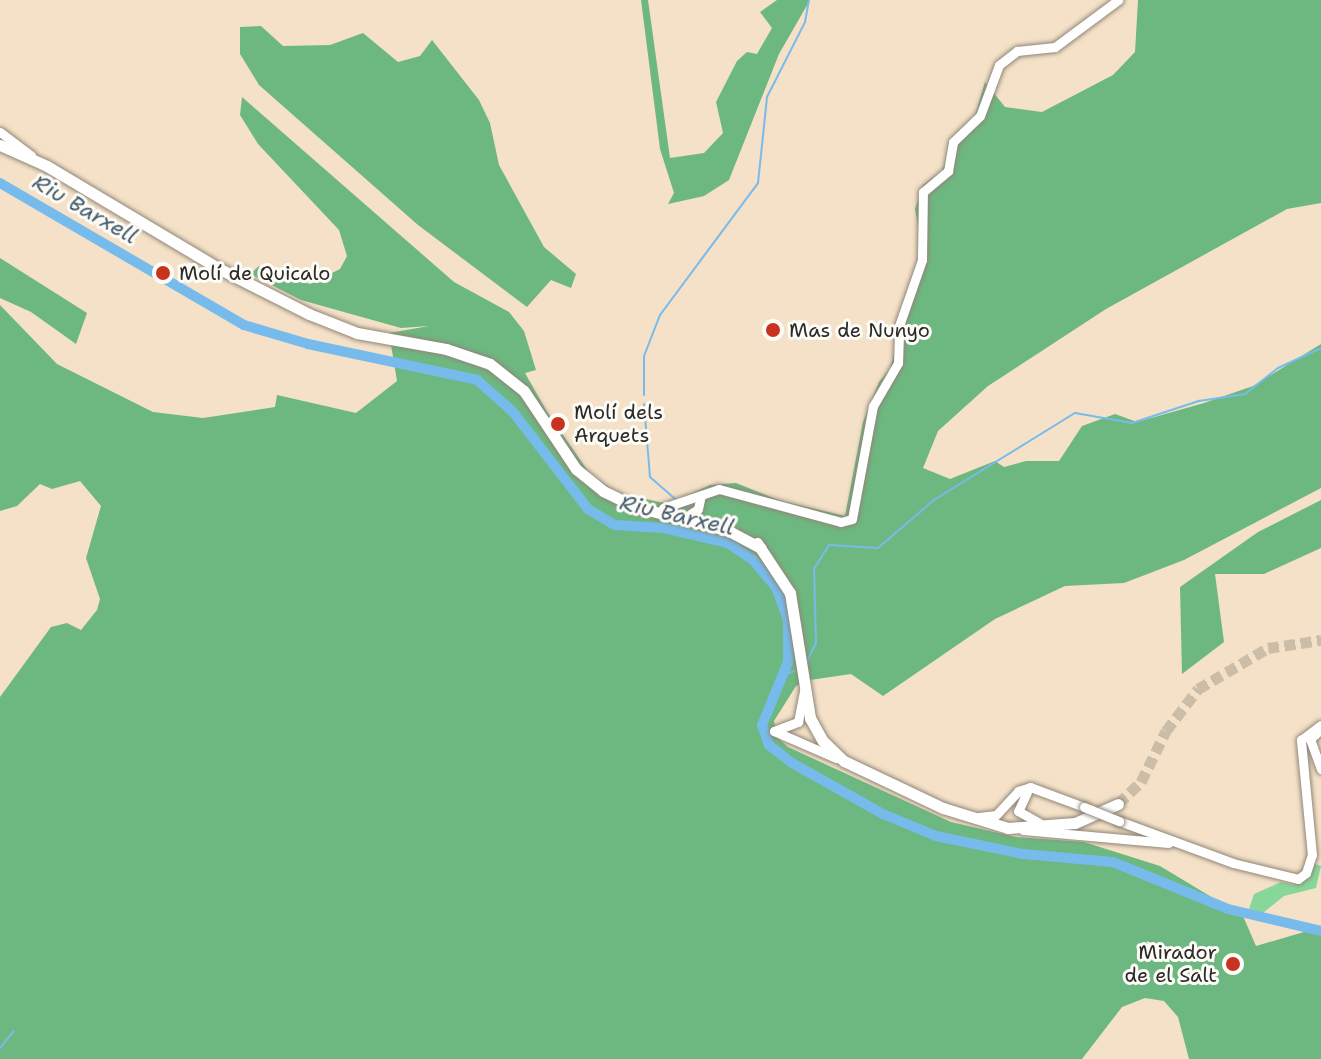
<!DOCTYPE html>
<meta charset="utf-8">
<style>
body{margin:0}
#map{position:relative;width:1321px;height:1059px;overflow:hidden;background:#f4e1c7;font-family:"Shantell Sans",sans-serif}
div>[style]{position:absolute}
.green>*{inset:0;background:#87d898}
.forest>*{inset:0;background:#6db880}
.stream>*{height:2px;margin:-1px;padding:0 1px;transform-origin:1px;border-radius:1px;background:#77bbed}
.river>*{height:10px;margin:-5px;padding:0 5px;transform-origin:5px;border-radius:5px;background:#77bbed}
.major-tunnel>*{height:11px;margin-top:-5.5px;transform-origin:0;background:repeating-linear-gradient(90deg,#ccbda8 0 11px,transparent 0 16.5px)}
.roads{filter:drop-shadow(0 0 2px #908679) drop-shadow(0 0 2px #908679)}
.minor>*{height:9px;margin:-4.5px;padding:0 4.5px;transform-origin:4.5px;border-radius:4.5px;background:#fff}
.major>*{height:11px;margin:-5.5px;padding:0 5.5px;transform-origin:5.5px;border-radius:5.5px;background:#fff}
.bridges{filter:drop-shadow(0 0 2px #908679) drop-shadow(0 0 2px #908679)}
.minor-bridge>*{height:9px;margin:-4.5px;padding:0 4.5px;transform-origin:4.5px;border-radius:4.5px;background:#fff}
.dots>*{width:22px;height:22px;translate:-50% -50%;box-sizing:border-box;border:4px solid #fdfcf7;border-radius:50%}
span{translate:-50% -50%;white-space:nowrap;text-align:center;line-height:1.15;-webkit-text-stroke:6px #fdfcf7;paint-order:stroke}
.poi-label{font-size:20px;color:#2b2b2b}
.left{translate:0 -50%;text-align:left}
.right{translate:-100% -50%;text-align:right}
.water-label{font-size:22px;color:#465d6f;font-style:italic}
</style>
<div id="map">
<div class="green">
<i style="clip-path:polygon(1315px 864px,1321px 866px,1316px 888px,1284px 896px,1263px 913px,1249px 909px,1254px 894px,1281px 882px,1295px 885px)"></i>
</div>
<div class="forest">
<i style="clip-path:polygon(641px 0,648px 0,670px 158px,704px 153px,723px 133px,716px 102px,737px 61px,747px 52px,757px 54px,772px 28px,760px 12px,777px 0,810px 0,779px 54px,729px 180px,704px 196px,668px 204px,674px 193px,660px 149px)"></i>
<i style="clip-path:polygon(1138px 0,1321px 0,1321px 203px,1287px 209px,1106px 309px,988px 386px,938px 431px,923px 468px,950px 479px,995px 461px,1004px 467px,1026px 461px,1059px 461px,1082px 426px,1115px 414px,1137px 422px,1204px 403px,1253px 386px,1321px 344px,1321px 488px,1184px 560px,1124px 583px,1065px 586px,995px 619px,883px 696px,851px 674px,810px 680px,796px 686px,774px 721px,777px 737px,788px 747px,951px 822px,1016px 837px,1084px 842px,1160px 866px,1243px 916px,1256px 946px,1321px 927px,1321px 1059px,1189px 1059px,1178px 1017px,1164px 1001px,1145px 998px,1122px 1007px,1082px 1059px,0 1059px,0 697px,51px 627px,67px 623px,81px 630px,97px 610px,100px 599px,86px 558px,101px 506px,80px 481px,52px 489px,40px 484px,17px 506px,0 511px,0 305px,57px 364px,153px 412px,203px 418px,275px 407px,277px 395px,356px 413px,397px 381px,389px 333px,429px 326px,401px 328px,301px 300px,250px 274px,259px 266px,310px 284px,340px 269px,347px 256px,339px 230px,258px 144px,240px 115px,242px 97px,454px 282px,509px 312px,524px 331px,536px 370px,525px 373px,547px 412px,590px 474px,617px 493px,669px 504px,710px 485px,736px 483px,781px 501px,845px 516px,863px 422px,879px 382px,890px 369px,917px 265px,921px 243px,915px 209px,923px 185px,942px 171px,958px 131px,975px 116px,985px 82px,1005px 107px,1042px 112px,1113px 75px,1135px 52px)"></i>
<i style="clip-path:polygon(261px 26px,283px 46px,330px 45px,363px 33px,398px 62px,420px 56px,432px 40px,479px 100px,490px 123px,499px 165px,544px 247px,576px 274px,571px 288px,551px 280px,527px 307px,418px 225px,259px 85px,240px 54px,240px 27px)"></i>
<i style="clip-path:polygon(0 258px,87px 313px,76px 344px,31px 312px,0 298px)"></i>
<i style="clip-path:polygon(1321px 500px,1321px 548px,1264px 574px,1215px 574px,1224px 642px,1182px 674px,1180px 587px,1258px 532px)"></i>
</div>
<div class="stream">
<i style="left:644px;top:395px;width:39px;rotate:-90deg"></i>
<i style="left:644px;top:356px;width:44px;rotate:-68.7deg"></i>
<i style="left:660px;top:315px;width:164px;rotate:-53.4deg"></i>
<i style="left:758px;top:183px;width:86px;rotate:-84deg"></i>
<i style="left:767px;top:97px;width:84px;rotate:-63.1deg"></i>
<i style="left:805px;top:22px;width:22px;rotate:-80deg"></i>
<i style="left:644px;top:404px;width:73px;rotate:85.3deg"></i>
<i style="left:650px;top:477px;width:33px;rotate:41deg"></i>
<i style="left:676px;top:510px;width:1px;rotate:45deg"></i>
<i style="left:678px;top:523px;width:8px;rotate:90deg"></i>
<i style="left:806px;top:664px;width:23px;rotate:-65deg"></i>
<i style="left:816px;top:643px;width:74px;rotate:-91.5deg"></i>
<i style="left:814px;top:569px;width:28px;rotate:-58deg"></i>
<i style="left:829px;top:545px;width:49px;rotate:3.5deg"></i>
<i style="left:878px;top:548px;width:74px;rotate:-40.6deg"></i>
<i style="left:934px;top:500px;width:166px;rotate:-31.7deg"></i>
<i style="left:1075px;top:413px;width:58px;rotate:10deg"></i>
<i style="left:1132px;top:423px;width:71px;rotate:-18.2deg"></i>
<i style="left:1199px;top:401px;width:47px;rotate:-8.7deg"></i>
<i style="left:1245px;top:394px;width:42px;rotate:-38.2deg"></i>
<i style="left:1278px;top:368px;width:47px;rotate:-24.9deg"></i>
<i style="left:783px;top:676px;width:14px;rotate:-25deg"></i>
<i style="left:0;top:1048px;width:22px;rotate:-51deg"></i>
</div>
<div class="river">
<i style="left:0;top:183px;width:282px;rotate:30.2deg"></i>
<i style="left:244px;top:325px;width:67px;rotate:16.5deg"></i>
<i style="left:308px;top:344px;width:173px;rotate:12deg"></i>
<i style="left:477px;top:380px;width:48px;rotate:41.6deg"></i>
<i style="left:513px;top:412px;width:123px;rotate:52.3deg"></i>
<i style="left:588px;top:509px;width:31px;rotate:31deg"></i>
<i style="left:615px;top:525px;width:48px;rotate:3.6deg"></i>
<i style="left:663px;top:528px;width:67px;rotate:13deg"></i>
<i style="left:728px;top:543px;width:30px;rotate:34deg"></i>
<i style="left:753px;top:560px;width:35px;rotate:50deg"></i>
<i style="left:776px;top:587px;width:35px;rotate:70deg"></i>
<i style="left:788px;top:620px;width:42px;rotate:90deg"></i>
<i style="left:788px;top:662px;width:68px;rotate:112.4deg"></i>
<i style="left:762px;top:725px;width:21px;rotate:71deg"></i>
<i style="left:769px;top:745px;width:29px;rotate:38deg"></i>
<i style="left:792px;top:763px;width:104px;rotate:29.3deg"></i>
<i style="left:883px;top:814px;width:57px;rotate:22.5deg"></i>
<i style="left:936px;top:836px;width:89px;rotate:11.7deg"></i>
<i style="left:1023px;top:854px;width:90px;rotate:5.1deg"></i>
<i style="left:1113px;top:862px;width:124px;rotate:22.2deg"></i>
<i style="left:1228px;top:909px;width:96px;rotate:13.3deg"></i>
</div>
<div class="major-tunnel">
<i style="left:1118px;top:804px;width:32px;rotate:-44deg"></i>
<i style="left:1141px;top:782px;width:57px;rotate:-63.9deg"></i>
<i style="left:1166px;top:731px;width:53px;rotate:-52.7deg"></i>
<i style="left:1198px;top:689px;width:81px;rotate:-30.4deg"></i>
<i style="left:1268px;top:648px;width:54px;rotate:-8.6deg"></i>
</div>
<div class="roads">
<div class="minor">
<i style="left:0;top:132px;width:39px;rotate:37deg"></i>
<i style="left:663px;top:508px;width:59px;rotate:-18.7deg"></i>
<i style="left:719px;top:489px;width:126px;rotate:15.1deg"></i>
<i style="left:841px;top:522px;width:11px;rotate:-15deg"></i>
<i style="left:852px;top:519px;width:115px;rotate:-79.5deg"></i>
<i style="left:873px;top:406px;width:50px;rotate:-59.8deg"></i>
<i style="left:898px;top:363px;width:37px;rotate:-88deg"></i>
<i style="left:899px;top:326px;width:70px;rotate:-70.8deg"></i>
<i style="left:922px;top:260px;width:68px;rotate:-89.2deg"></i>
<i style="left:923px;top:192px;width:33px;rotate:-40deg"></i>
<i style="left:948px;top:171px;width:29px;rotate:-80deg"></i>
<i style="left:953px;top:142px;width:37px;rotate:-44deg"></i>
<i style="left:980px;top:116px;width:54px;rotate:-69.6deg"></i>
<i style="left:999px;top:65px;width:23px;rotate:-38deg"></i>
<i style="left:1017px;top:51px;width:38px;rotate:-6deg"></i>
<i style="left:1055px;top:47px;width:79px;rotate:-36.7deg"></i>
<i style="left:690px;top:514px;width:9px;rotate:-32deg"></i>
<i style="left:698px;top:509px;width:14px;rotate:-78deg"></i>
<i style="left:774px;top:731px;width:68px;rotate:23.5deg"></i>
<i style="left:774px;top:731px;width:26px;rotate:-21deg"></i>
<i style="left:798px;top:722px;width:33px;rotate:-79deg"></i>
<i style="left:1319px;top:731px;width:12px;rotate:138deg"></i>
<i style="left:1310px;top:739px;width:32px;rotate:70deg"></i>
<i style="left:1027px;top:792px;width:21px;rotate:115deg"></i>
<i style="left:1018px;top:811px;width:25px;rotate:29deg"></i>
<i style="left:979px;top:817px;width:17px;rotate:-7deg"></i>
<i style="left:996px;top:815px;width:33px;rotate:-47deg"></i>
<i style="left:1018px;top:791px;width:13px;rotate:-18deg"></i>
<i style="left:1030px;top:787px;width:58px;rotate:20.3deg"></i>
<i style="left:1119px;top:821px;width:121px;rotate:20.2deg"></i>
<i style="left:1233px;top:863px;width:67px;rotate:13.8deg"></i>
<i style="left:1298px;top:879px;width:10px;rotate:-37deg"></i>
<i style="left:1306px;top:873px;width:19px;rotate:-72deg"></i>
<i style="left:1312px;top:855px;width:116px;rotate:-95.5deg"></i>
<i style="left:1301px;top:740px;width:25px;rotate:-37deg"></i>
<i style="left:1023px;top:830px;width:146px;rotate:5.1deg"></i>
</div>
<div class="major">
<i style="left:0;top:145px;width:51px;rotate:24.1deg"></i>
<i style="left:47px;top:166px;width:201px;rotate:30.8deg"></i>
<i style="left:220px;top:269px;width:100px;rotate:26.8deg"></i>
<i style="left:309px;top:314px;width:52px;rotate:21.6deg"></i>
<i style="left:357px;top:333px;width:90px;rotate:10.2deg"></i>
<i style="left:446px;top:349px;width:46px;rotate:18.8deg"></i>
<i style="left:490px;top:364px;width:43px;rotate:38.5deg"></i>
<i style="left:524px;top:391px;width:94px;rotate:56.3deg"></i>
<i style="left:576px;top:469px;width:35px;rotate:39deg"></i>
<i style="left:603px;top:491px;width:37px;rotate:26deg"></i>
<i style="left:636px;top:507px;width:94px;rotate:14.2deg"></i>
<i style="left:727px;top:530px;width:38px;rotate:28deg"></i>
<i style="left:757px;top:543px;width:60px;rotate:56.6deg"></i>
<i style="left:790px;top:593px;width:127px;rotate:80.9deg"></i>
<i style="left:810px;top:718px;width:26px;rotate:61deg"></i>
<i style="left:823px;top:741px;width:29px;rotate:44deg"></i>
<i style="left:844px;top:761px;width:110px;rotate:25.4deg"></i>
<i style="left:943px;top:808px;width:68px;rotate:17.1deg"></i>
<i style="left:1008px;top:828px;width:67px;rotate:-4.3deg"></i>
<i style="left:1075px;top:823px;width:47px;rotate:-23.8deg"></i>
</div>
</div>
<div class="bridges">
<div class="minor-bridge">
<i style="left:1084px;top:807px;width:38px;rotate:22deg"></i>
</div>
</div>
<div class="dots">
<i style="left:163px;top:273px;background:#c8321e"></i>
<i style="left:773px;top:330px;background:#c8321e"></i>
<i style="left:558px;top:424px;background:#c8321e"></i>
<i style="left:1233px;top:964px;background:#c8321e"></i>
</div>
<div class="poi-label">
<span class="left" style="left:179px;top:273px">Molí de Quicalo</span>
<span class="left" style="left:789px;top:330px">Mas de Nunyo</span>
<span class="left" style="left:574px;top:424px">Molí dels<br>Arquets</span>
<span class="right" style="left:1217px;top:964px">Mirador<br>de el Salt</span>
</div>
<div class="water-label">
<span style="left:85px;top:209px;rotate:30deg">Riu Barxell</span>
<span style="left:677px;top:515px;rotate:13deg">Riu Barxell</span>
</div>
</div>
